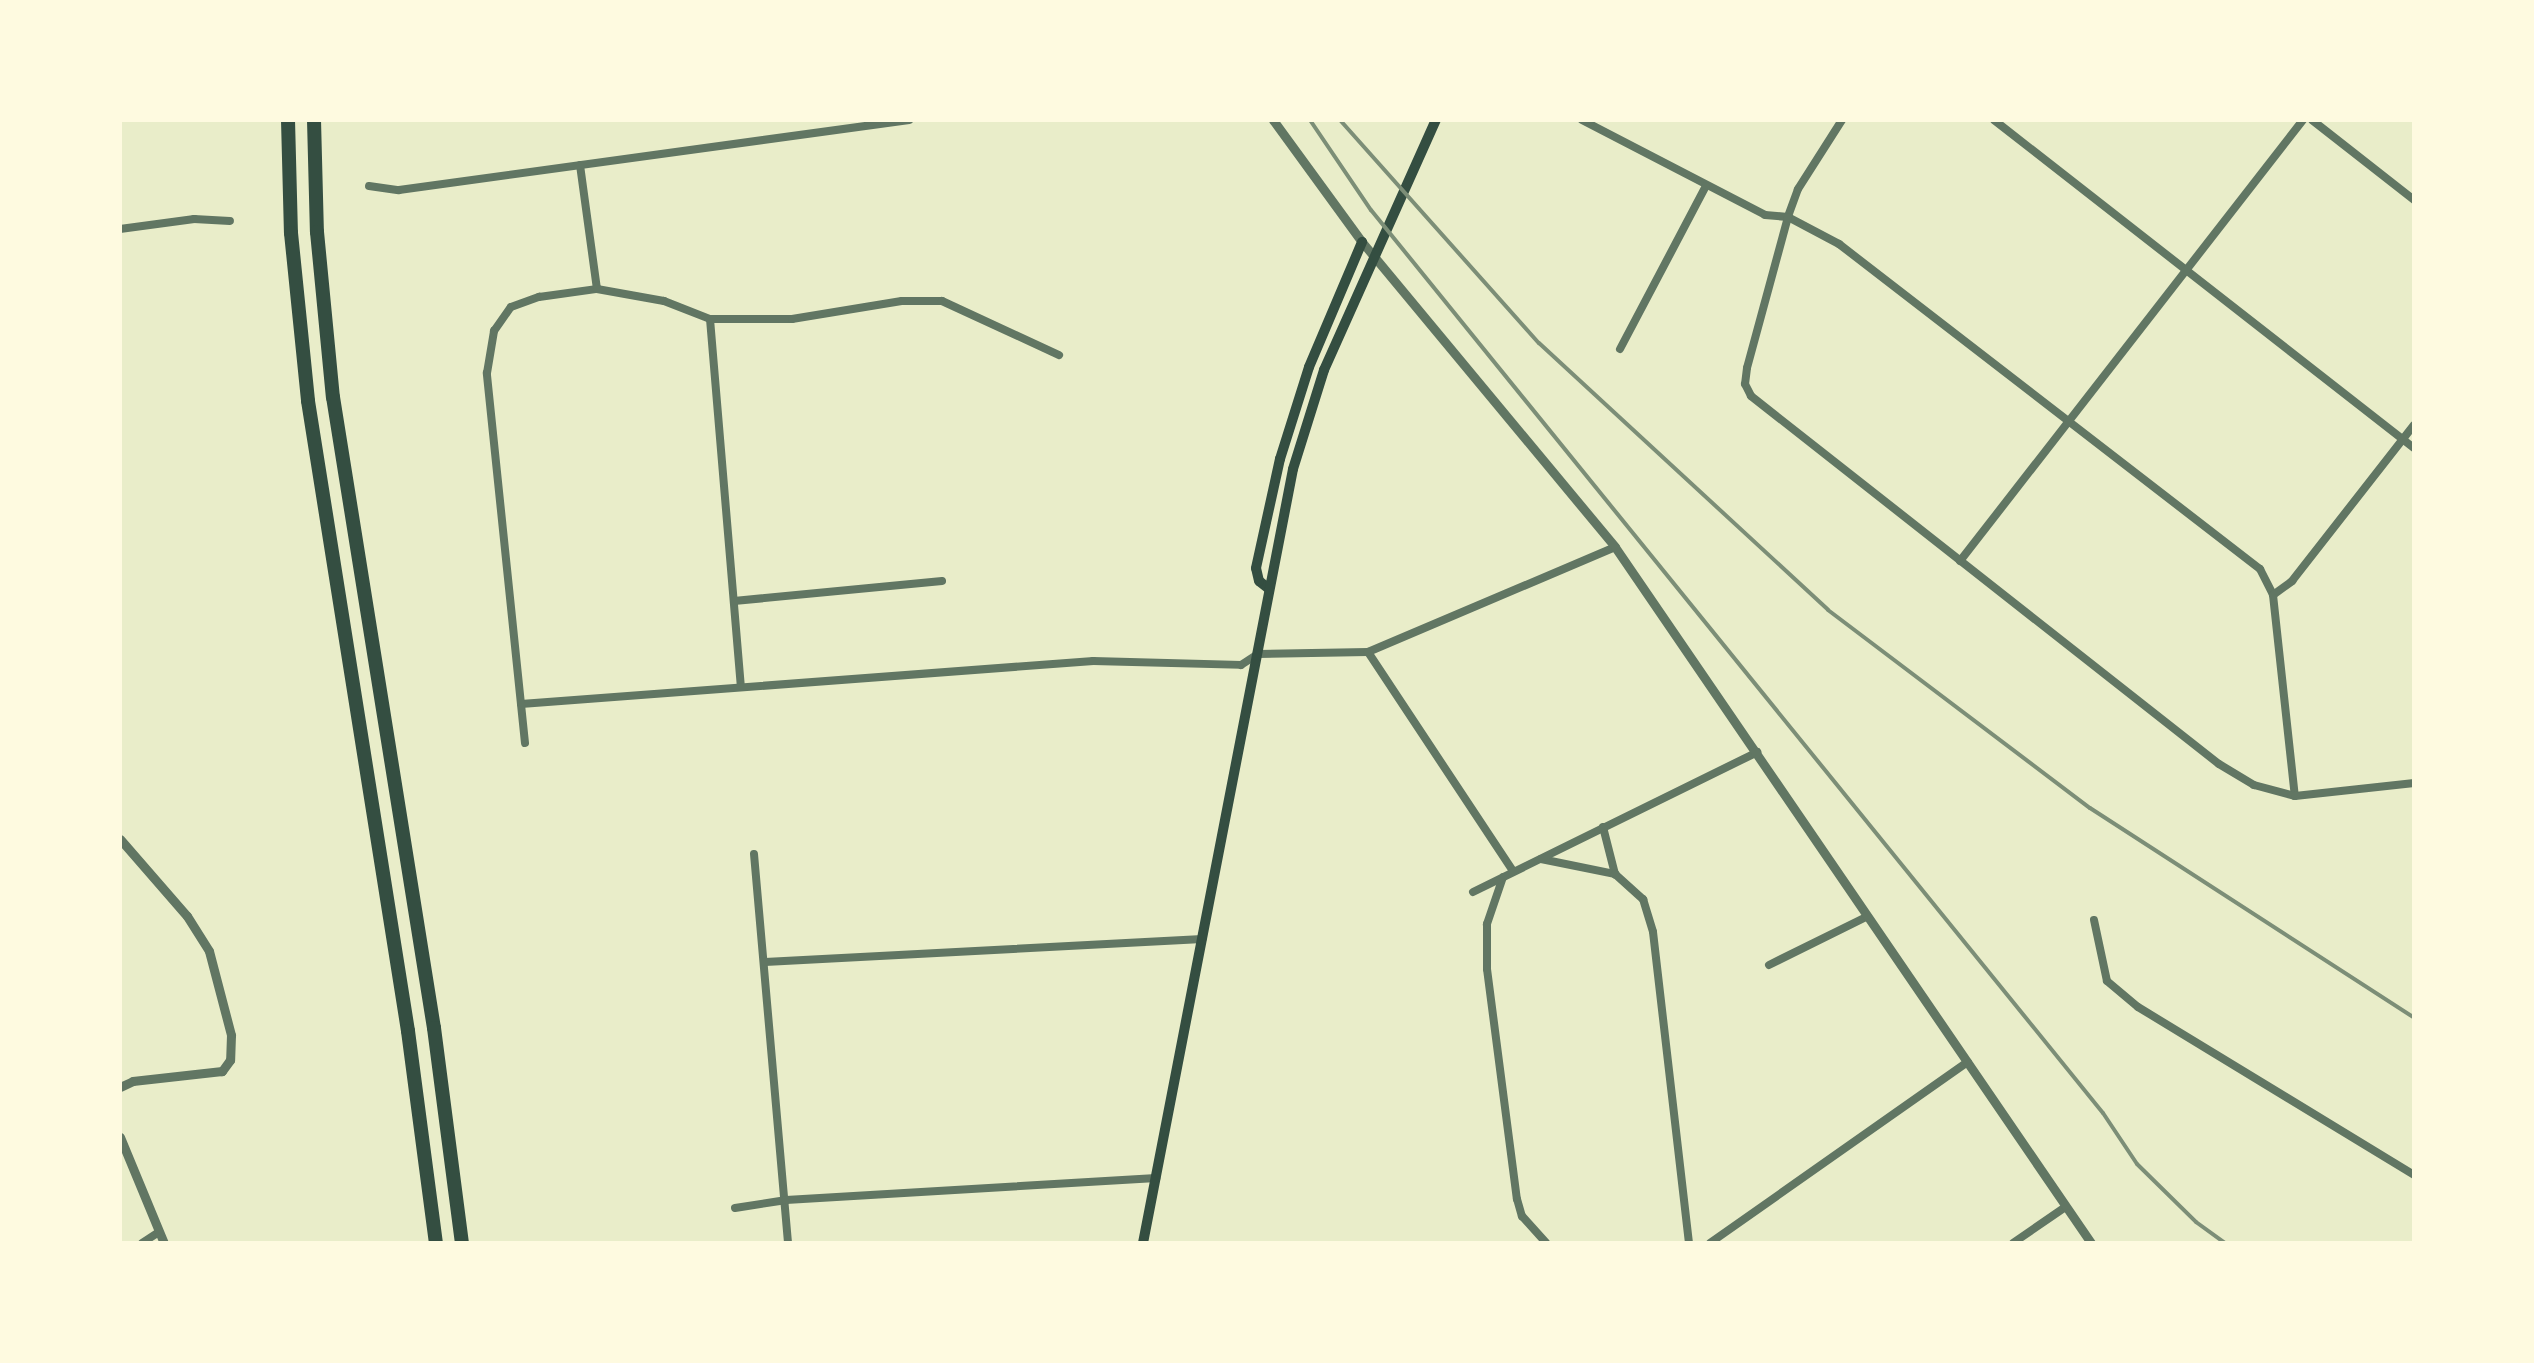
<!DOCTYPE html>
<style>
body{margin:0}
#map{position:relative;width:2534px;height:1363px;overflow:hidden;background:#e9edc9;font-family:Barlow,sans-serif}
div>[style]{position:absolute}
.minor>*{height:8px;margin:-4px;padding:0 4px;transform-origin:4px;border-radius:4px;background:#617663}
.tertiary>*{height:9px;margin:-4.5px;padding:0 4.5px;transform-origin:4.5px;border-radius:4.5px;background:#617663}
.secondary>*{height:10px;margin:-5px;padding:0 5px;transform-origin:5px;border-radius:5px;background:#344e41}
.motorway>*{height:14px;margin:-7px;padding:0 7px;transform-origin:7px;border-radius:7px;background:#344e41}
.rail>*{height:4px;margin:-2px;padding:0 2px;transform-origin:2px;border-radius:2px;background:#7c8e77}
span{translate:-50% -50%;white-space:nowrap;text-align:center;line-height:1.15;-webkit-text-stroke:9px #fefae0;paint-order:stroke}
.frame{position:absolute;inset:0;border:122px solid #fefae0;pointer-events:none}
</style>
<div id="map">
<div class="minor">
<i style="left:1582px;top:120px;width:206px;rotate:27.4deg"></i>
<i style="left:1765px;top:215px;width:23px;rotate:5deg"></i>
<i style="left:1788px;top:217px;width:58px;rotate:27.9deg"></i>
<i style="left:1839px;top:244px;width:532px;rotate:37.67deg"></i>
<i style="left:2260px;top:569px;width:29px;rotate:63deg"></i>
<i style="left:2273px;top:595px;width:202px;rotate:83.8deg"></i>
<i style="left:1842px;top:120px;width:82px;rotate:122.5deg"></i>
<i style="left:1798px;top:189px;width:30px;rotate:110deg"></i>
<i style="left:1788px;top:217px;width:156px;rotate:105.2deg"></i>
<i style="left:1747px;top:368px;width:16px;rotate:97deg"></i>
<i style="left:1745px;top:384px;width:13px;rotate:63deg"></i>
<i style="left:1751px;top:396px;width:595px;rotate:38.18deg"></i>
<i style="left:2219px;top:764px;width:41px;rotate:31deg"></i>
<i style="left:2254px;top:785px;width:42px;rotate:15deg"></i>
<i style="left:2295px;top:796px;width:120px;rotate:-6.2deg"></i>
<i style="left:1994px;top:120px;width:533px;rotate:37.99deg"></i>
<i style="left:2312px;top:120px;width:130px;rotate:38.1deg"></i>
<i style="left:580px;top:165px;width:125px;rotate:82.2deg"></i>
<i style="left:369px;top:186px;width:30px;rotate:8deg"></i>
<i style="left:399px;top:190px;width:515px;rotate:-7.82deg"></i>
<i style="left:120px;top:229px;width:75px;rotate:-7.7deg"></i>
<i style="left:194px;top:219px;width:36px;rotate:3deg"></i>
<i style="left:710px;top:319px;width:369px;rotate:85.2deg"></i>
<i style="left:1620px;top:349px;width:184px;rotate:-62.2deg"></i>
<i style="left:1960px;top:561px;width:559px;rotate:-52.13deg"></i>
<i style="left:2273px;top:595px;width:24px;rotate:-36deg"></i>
<i style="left:2292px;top:581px;width:198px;rotate:-52deg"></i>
<i style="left:734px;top:601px;width:209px;rotate:-5.5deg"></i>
<i style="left:1368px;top:652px;width:263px;rotate:56.5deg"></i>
<i style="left:521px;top:704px;width:574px;rotate:-4.3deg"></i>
<i style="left:1093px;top:661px;width:148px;rotate:1.5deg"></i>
<i style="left:1241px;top:665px;width:20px;rotate:-33deg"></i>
<i style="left:1258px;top:654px;width:110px;rotate:-1deg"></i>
<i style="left:1368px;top:652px;width:268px;rotate:-23deg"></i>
<i style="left:525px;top:743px;width:372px;rotate:-95.9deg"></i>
<i style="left:487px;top:373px;width:43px;rotate:-80.5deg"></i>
<i style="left:494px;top:331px;width:29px;rotate:-55deg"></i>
<i style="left:511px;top:307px;width:30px;rotate:-20deg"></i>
<i style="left:539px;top:297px;width:59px;rotate:-7.9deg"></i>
<i style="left:597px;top:289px;width:68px;rotate:10.2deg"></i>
<i style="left:664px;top:301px;width:49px;rotate:21.4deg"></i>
<i style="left:710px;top:319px;width:82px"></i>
<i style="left:792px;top:319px;width:111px;rotate:-9.3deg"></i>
<i style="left:902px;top:301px;width:40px"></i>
<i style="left:942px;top:301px;width:129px;rotate:24.8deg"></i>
<i style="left:1603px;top:827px;width:49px;rotate:75.7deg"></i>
<i style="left:754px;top:854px;width:390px;rotate:85deg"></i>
<i style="left:1541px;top:859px;width:76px;rotate:11.5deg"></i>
<i style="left:1615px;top:874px;width:38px;rotate:42deg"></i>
<i style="left:1643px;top:899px;width:34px;rotate:73deg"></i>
<i style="left:1653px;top:932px;width:313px;rotate:83.4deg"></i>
<i style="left:1503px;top:877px;width:50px;rotate:108.8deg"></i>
<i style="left:1487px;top:924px;width:45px;rotate:90deg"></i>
<i style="left:1487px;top:969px;width:232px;rotate:82.6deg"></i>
<i style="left:1517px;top:1199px;width:18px;rotate:74deg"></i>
<i style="left:1522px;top:1216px;width:36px;rotate:48deg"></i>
<i style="left:1473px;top:892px;width:317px;rotate:-26.2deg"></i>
<i style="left:2094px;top:920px;width:62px;rotate:78deg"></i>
<i style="left:2107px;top:981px;width:40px;rotate:40deg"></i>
<i style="left:2138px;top:1007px;width:323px;rotate:31.3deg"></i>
<i style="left:765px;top:962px;width:438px;rotate:-3deg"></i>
<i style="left:1769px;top:965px;width:110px;rotate:-26.3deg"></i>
<i style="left:735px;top:1208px;width:52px;rotate:-8.9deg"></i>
<i style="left:786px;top:1200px;width:371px;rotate:-3.4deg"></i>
<i style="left:142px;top:1243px;width:20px;rotate:-33deg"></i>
<i style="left:1710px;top:1243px;width:315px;rotate:-35.1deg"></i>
<i style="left:2013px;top:1243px;width:62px;rotate:-34.5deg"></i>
</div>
<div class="tertiary">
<i style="left:1273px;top:120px;width:151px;rotate:53.9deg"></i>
<i style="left:1362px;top:242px;width:396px;rotate:50.3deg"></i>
<i style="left:1615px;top:547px;width:843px;rotate:55.63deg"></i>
<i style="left:120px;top:839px;width:102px;rotate:49deg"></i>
<i style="left:187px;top:916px;width:41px;rotate:57.8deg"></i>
<i style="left:209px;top:951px;width:87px;rotate:75.3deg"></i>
<i style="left:231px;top:1035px;width:25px;rotate:92deg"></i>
<i style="left:230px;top:1060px;width:14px;rotate:126deg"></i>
<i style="left:222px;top:1071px;width:90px;rotate:173.6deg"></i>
<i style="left:133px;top:1081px;width:14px;rotate:155deg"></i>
<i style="left:120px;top:1137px;width:115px;rotate:67.5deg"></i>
</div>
<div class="secondary">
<i style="left:1268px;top:588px;width:11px;rotate:-142deg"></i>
<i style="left:1259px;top:581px;width:13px;rotate:-103deg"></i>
<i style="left:1256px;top:568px;width:112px;rotate:-77.6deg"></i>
<i style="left:1280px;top:459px;width:96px;rotate:-72.5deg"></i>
<i style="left:1309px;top:367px;width:136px;rotate:-67deg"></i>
<i style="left:1143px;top:1243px;width:788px;rotate:-79.03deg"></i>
<i style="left:1293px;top:469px;width:104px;rotate:-72.6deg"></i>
<i style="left:1324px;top:370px;width:274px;rotate:-65.9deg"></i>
</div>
<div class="motorway">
<i style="left:288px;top:120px;width:113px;rotate:88.5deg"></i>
<i style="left:291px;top:233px;width:169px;rotate:84.2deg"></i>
<i style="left:308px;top:401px;width:638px;rotate:80.98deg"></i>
<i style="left:408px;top:1031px;width:214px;rotate:82.5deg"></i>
<i style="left:314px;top:120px;width:112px;rotate:88.5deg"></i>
<i style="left:317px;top:232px;width:166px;rotate:84.5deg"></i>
<i style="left:333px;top:397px;width:639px;rotate:80.91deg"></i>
<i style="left:434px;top:1028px;width:217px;rotate:82.6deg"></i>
</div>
<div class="rail">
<i style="left:1310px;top:120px;width:109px;rotate:55.9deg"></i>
<i style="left:1371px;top:210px;width:1162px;rotate:50.97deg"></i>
<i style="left:2103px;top:1113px;width:61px;rotate:56.3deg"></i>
<i style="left:2137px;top:1164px;width:83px;rotate:44.5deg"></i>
<i style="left:2196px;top:1222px;width:36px;rotate:36deg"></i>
<i style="left:1340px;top:120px;width:299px;rotate:48.3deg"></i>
<i style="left:1539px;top:343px;width:393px;rotate:42.7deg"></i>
<i style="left:1828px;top:610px;width:328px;rotate:37.1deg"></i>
<i style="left:2090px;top:808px;width:386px;rotate:32.9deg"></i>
</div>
<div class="frame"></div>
</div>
